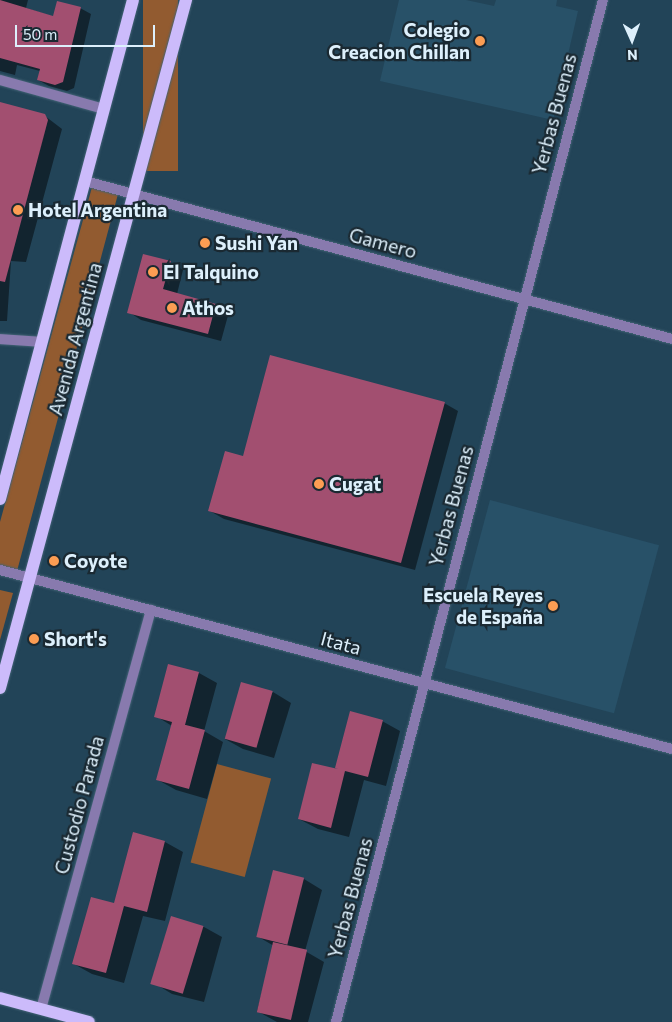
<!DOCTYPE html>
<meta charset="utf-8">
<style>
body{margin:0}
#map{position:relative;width:672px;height:1022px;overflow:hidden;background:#224458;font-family:Commissioner,sans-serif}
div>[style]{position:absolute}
.built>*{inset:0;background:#285168;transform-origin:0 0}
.green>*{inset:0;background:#925b30;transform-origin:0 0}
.shadow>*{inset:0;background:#0007}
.building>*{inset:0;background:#a24f70;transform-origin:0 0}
.roads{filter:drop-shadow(0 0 1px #446376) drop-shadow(0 0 1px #446376)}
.minor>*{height:10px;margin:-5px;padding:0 5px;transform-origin:5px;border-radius:5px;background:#887aae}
.tertiary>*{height:10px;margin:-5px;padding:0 5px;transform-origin:5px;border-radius:5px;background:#887aae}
.primary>*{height:12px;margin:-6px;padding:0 6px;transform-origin:6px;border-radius:6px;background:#ccbbfb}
.dots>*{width:14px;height:14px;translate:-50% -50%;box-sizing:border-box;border:2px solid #1a2932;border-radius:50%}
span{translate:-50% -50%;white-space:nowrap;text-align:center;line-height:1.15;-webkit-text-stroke:4.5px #1a2932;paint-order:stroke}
.poi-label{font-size:19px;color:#ddf0fc;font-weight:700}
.right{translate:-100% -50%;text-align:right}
.left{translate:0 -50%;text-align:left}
.street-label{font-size:19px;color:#ddf0fc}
.north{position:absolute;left:607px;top:15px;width:50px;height:50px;-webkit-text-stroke:4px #1a2932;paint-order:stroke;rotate:178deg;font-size:14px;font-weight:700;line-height:20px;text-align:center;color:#ddf0fc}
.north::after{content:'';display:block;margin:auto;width:18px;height:22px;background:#ddf0fc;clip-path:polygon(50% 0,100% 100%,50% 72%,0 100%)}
.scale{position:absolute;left:15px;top:25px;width:140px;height:22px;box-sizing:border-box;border:2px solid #ddf0fc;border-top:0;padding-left:6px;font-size:15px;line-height:18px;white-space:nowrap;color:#ddf0fc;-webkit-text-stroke:4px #1a2932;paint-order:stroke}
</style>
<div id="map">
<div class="built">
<i style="clip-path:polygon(399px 0,466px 0,494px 6px,496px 0,557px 0,556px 6px,578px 11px,553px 120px,380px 81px)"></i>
<i style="left:490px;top:500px;width:175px;height:174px;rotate:15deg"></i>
</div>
<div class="green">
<i style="left:143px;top:0;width:35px;height:171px"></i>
<i style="clip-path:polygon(92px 187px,118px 194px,17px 571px,0 565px,0 522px)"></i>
<i style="clip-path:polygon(0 590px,13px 593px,0 640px)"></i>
<i style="left:217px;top:764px;width:56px;height:102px;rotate:15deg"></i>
</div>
<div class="shadow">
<i style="clip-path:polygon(0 0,28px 0,26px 8px,54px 17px,80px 8px,91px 14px,74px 88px,67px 91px,49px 86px,38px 80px,40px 71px,17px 65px,15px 75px,0 71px)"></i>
<i style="clip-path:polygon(0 103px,45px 116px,62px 129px,26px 262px,11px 261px,7px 321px,0 321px)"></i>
<i style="clip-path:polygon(144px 256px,171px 263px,183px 270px,177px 294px,216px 305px,229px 312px,221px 341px,141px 320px,129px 312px)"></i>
<i style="clip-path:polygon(444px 403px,458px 411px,415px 570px,224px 519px,210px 511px,244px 458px)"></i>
<i style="clip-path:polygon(199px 673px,217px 683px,204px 731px,223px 742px,207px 799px,176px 790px,158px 780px,172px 726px,156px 716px)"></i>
<i style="clip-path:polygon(273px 692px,291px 703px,274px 758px,243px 749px,225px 739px)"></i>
<i style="clip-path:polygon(382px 721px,400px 731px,386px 786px,364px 780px,349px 837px,318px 829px,299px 819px)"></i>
<i style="clip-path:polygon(134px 834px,165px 842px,183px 852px,165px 921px,143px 916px,124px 983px,92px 974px,74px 964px,115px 905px)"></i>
<i style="clip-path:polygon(304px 879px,322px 890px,305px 951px,324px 962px,308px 1022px,277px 1022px,257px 1011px,274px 946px,257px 936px)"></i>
<i style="clip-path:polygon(172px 918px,204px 927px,222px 937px,204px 1002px,172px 994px,154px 983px)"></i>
</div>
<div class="building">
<i style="clip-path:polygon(0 0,53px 16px,57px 1px,81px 7px,63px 82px,55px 85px,37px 80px,40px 69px,0 58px)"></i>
<i style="clip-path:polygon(0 102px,45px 114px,48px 120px,5px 282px,0 281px)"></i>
<i style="clip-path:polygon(143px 254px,171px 261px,163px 289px,216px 304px,208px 334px,127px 313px)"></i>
<i style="clip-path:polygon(270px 355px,445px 402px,401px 563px,208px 511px,225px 451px,243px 456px)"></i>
<i style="clip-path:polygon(168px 664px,199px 672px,185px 725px,182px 724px,205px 730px,189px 789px,156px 780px,172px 722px,154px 717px)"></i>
<i style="left:241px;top:682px;width:33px;height:59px;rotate:16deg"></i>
<i style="clip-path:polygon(350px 711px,383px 720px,368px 777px,345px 771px,331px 828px,298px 819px,312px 763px,338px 769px,335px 768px)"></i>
<i style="clip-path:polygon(133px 832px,165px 841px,147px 912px,124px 906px,106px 973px,72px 964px,91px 897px,114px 903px)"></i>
<i style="left:273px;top:870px;width:32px;height:69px;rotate:14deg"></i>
<i style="left:171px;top:916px;width:34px;height:71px;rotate:17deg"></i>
<i style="left:273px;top:942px;width:35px;height:72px;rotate:13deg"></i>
</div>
<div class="roads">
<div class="minor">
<i style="left:0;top:80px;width:108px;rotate:15.6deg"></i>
<i style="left:0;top:339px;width:42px;rotate:4.1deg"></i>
<i style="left:0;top:570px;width:695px;rotate:14.92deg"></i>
<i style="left:41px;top:1009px;width:414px;rotate:-74.6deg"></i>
<i style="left:336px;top:1022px;width:1056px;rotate:-75.36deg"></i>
</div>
<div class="tertiary">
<i style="left:85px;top:181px;width:608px;rotate:15.06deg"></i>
</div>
<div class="primary">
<i style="left:0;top:499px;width:516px;rotate:-75.08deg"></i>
<i style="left:0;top:688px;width:713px;rotate:-74.87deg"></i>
<i style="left:0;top:998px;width:92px;rotate:15.1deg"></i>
</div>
</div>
<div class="dots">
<i style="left:480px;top:41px;background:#fc9d53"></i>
<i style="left:18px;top:210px;background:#fc9d53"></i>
<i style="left:205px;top:243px;background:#fc9d53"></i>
<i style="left:153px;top:272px;background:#fc9d53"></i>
<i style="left:172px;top:308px;background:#fc9d53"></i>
<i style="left:319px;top:484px;background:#fc9d53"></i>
<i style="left:54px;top:561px;background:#fc9d53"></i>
<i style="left:553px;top:606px;background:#fc9d53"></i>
<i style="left:34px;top:639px;background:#fc9d53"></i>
</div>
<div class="poi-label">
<span class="right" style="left:470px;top:41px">Colegio<br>Creacion Chillan</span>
<span class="left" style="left:28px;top:210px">Hotel Argentina</span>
<span class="left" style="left:215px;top:243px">Sushi Yan</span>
<span class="left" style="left:163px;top:272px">El Talquino</span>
<span class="left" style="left:182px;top:308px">Athos</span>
<span class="left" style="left:329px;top:484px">Cugat</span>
<span class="left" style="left:64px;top:561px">Coyote</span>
<span class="right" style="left:543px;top:606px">Escuela Reyes<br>de España</span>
<span class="left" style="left:44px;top:639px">Short's</span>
</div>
<div class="street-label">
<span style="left:554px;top:114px;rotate:-75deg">Yerbas Buenas</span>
<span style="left:383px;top:243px;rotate:15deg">Gamero</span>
<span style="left:75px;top:339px;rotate:-75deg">Avenida Argentina</span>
<span style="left:451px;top:506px;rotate:-75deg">Yerbas Buenas</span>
<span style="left:341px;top:643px;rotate:15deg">Itata</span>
<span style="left:79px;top:805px;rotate:-75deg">Custodio Parada</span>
<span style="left:350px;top:898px;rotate:-75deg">Yerbas Buenas</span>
</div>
<div class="north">N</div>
<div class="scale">50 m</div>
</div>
